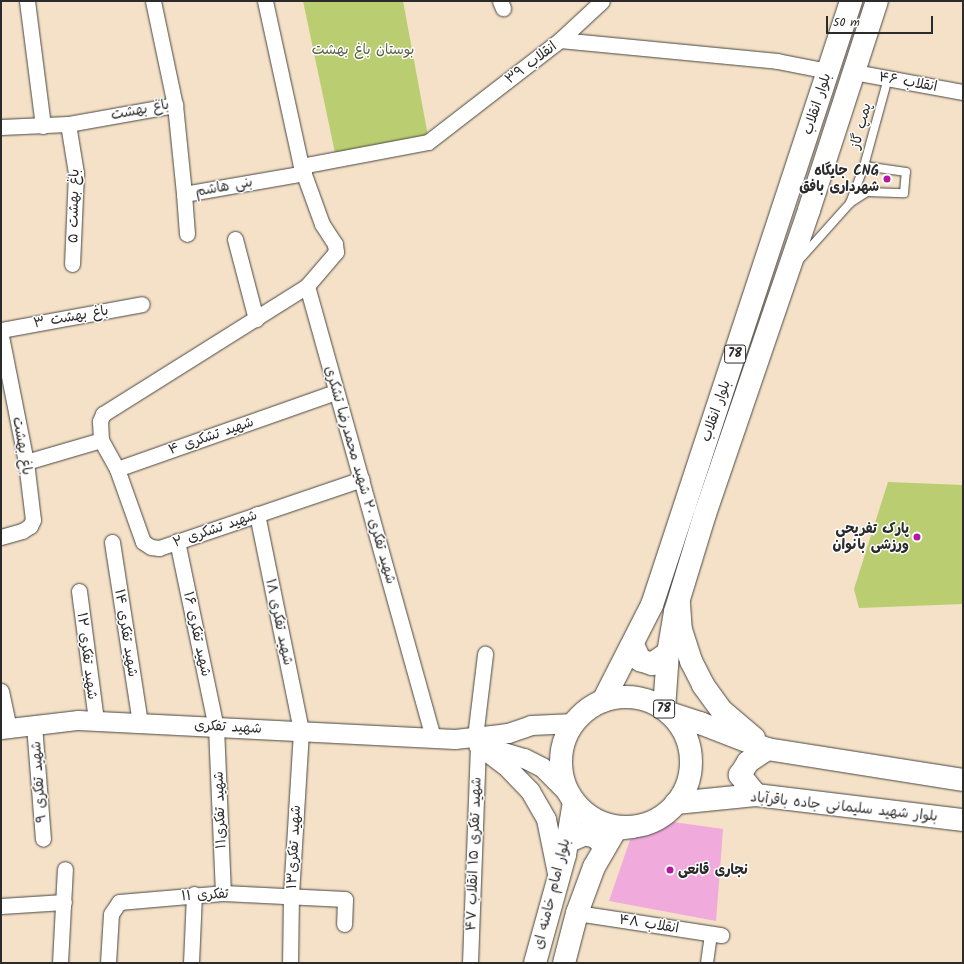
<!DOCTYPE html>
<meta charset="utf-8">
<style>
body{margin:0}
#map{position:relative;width:964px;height:964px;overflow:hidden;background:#f4e1c7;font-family:Kalam,"Playpen Sans Arabic",sans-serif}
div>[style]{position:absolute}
.green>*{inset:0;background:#bace71}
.building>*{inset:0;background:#f0aadb}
.roads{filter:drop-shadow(0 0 1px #494642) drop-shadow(0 0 1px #494642)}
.service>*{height:8px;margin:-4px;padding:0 4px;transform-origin:4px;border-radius:4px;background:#fff}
.pedestrian>*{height:12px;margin:-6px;padding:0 6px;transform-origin:6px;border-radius:6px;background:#fff}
.minor>*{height:15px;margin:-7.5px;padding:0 7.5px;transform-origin:7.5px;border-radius:7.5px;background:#fff}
.tertiary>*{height:19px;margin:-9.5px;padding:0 9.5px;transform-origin:9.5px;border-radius:9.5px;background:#fff}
.secondary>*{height:22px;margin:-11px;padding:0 11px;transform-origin:11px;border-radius:11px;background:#fff}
.primary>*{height:22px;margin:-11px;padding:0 11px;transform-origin:11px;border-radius:11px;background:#fff}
.primary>.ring{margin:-11px;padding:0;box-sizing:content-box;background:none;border:22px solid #fff;border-radius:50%}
.dots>*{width:11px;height:11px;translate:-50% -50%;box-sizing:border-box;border:2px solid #fff;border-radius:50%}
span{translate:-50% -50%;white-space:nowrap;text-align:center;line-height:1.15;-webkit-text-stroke:3px #fff;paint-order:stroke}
.shield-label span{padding:1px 3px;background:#fff;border:1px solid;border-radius:3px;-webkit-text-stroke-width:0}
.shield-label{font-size:13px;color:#2b2b2b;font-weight:700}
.park-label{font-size:14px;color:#565c40}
.street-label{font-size:14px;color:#2b2b2b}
.poi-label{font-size:14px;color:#2b2b2b;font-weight:700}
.right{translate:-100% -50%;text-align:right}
.left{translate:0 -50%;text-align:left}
.frame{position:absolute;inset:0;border:2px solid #2b2b2b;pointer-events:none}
.scale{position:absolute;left:826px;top:16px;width:107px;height:18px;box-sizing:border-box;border:2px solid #2b2b2b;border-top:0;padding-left:5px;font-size:12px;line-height:14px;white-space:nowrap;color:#2b2b2b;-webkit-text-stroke:3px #fff;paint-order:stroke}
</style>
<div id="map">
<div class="green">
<i style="clip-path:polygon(303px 1px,403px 1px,428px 136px,335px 153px)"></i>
<i style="clip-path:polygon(888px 482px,963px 485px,963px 604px,859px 608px,854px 589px)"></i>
</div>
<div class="building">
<i style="clip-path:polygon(666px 821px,723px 829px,716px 921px,609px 901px,630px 840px)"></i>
</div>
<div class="roads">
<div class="service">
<i style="left:850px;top:203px;width:20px;rotate:-33deg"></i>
<i style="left:867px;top:192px;width:37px;rotate:2deg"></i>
<i style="left:904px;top:193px;width:21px;rotate:-85deg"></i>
<i style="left:906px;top:172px;width:42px;rotate:-171.9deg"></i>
<i style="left:800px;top:259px;width:75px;rotate:-48.2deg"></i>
<i style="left:850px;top:203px;width:40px;rotate:-69deg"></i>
<i style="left:864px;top:166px;width:91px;rotate:-74.7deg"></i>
</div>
<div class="pedestrian">
<i style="left:707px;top:963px;width:29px;rotate:-82deg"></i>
</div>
<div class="minor">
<i style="left:27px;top:1px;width:126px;rotate:82.7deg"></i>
<i style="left:153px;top:1px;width:106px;rotate:78.1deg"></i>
<i style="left:175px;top:105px;width:89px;rotate:84.2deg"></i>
<i style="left:184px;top:194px;width:122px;rotate:-9.9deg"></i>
<i style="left:265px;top:1px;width:169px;rotate:77.7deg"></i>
<i style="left:301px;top:166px;width:62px;rotate:70.1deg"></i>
<i style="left:322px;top:224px;width:24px;rotate:57deg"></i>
<i style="left:335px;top:244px;width:8px;rotate:83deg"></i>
<i style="left:336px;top:252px;width:45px;rotate:130.5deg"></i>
<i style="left:307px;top:286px;width:469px;rotate:74.4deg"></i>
<i style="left:500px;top:1px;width:8px;rotate:67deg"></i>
<i style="left:560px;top:40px;width:218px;rotate:5.5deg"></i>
<i style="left:777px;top:61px;width:52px;rotate:11.1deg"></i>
<i style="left:854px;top:72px;width:111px;rotate:10.4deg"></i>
<i style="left:68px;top:124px;width:50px;rotate:80.7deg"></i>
<i style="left:76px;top:173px;width:91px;rotate:92.5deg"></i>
<i style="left:1px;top:127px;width:67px;rotate:-2.6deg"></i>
<i style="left:68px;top:124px;width:109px;rotate:-10.1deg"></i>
<i style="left:301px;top:166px;width:129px;rotate:-10.7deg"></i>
<i style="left:428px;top:142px;width:167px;rotate:-37.7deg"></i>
<i style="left:560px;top:40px;width:57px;rotate:-42.9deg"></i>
<i style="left:184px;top:194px;width:40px;rotate:85.7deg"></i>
<i style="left:235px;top:239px;width:83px;rotate:75.3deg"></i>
<i style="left:307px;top:286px;width:241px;rotate:147.9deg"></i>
<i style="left:103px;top:414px;width:8px;rotate:113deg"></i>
<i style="left:100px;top:421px;width:19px;rotate:87deg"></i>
<i style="left:101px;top:440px;width:33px;rotate:61deg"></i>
<i style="left:117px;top:469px;width:232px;rotate:-19.4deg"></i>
<i style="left:1px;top:330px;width:143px;rotate:-10.4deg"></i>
<i style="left:1px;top:336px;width:128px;rotate:78.8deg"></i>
<i style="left:26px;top:462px;width:58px;rotate:83.1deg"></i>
<i style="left:33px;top:520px;width:7px;rotate:117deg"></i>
<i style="left:30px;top:526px;width:9px;rotate:148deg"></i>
<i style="left:22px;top:531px;width:22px;rotate:164deg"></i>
<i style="left:26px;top:462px;width:78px;rotate:-16.3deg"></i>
<i style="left:117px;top:469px;width:77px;rotate:70.4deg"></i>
<i style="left:143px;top:542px;width:9px;rotate:32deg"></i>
<i style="left:151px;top:547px;width:8px;rotate:7deg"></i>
<i style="left:159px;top:548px;width:214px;rotate:-18.8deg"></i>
<i style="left:257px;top:514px;width:221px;rotate:78.5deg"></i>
<i style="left:301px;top:731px;width:164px;rotate:93.5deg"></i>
<i style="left:291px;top:895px;width:68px;rotate:90.8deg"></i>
<i style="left:177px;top:541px;width:190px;rotate:78.2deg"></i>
<i style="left:216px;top:727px;width:166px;rotate:87.6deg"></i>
<i style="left:112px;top:542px;width:183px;rotate:81.2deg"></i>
<i style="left:79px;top:591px;width:131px;rotate:82.5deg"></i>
<i style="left:1px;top:691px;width:38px;rotate:78deg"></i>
<i style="left:34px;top:725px;width:114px;rotate:85.5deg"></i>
<i style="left:475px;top:737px;width:84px;rotate:-83.1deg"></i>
<i style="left:1px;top:906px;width:63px;rotate:-3.6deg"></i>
<i style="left:577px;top:913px;width:146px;rotate:8.7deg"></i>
<i style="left:60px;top:963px;width:94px;rotate:-87deg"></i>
<i style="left:108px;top:963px;width:49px;rotate:-86.5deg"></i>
<i style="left:111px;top:914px;width:14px;rotate:-56deg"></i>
<i style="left:119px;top:902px;width:104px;rotate:-4.9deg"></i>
<i style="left:223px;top:893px;width:122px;rotate:2.8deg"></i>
<i style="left:345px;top:899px;width:25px;rotate:92deg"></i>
<i style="left:191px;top:963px;width:69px;rotate:-87.5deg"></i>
<i style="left:470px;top:963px;width:218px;rotate:-87.9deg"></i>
</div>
<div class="tertiary">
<i style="left:1px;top:729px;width:78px;rotate:-6.7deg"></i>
<i style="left:78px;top:720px;width:377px;rotate:2.9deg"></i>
<i style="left:455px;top:739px;width:53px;rotate:-6.5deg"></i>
<i style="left:508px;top:733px;width:24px;rotate:-19deg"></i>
<i style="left:531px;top:725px;width:43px;rotate:-2.7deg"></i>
<i style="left:478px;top:745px;width:34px;rotate:37deg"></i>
<i style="left:505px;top:765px;width:36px;rotate:46deg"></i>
<i style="left:530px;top:791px;width:32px;rotate:60deg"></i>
<i style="left:546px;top:819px;width:60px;rotate:78.5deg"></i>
<i style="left:487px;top:747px;width:39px;rotate:17deg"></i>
<i style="left:524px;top:758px;width:20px;rotate:27deg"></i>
<i style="left:542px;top:767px;width:37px;rotate:45deg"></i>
</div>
<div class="secondary">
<i style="left:679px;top:604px;width:26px;rotate:86deg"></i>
<i style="left:681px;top:630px;width:33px;rotate:72deg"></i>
<i style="left:691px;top:661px;width:27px;rotate:63deg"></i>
<i style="left:703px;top:685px;width:32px;rotate:54deg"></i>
<i style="left:722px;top:711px;width:42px;rotate:40.2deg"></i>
<i style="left:669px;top:713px;width:33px;rotate:18deg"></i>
<i style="left:700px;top:723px;width:72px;rotate:21.2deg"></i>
<i style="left:767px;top:749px;width:198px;rotate:9deg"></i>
<i style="left:756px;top:795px;width:26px;rotate:-129deg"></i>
<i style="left:740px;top:775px;width:15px;rotate:-58deg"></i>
<i style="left:748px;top:762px;width:23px;rotate:-34deg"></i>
<i style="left:676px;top:803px;width:80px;rotate:-5.7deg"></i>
<i style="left:756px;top:795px;width:209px;rotate:6.9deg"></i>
</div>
<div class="primary">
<i style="left:633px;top:645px;width:17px;rotate:65deg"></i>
<i style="left:640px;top:660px;width:13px;rotate:18deg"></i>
<i style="left:652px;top:664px;width:19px;rotate:-35deg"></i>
<i class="ring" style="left:561px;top:697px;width:108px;height:108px"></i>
<i style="left:603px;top:701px;width:108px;rotate:-63deg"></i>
<i style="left:652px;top:605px;width:636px;rotate:-71.76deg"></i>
<i style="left:664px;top:709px;width:56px;rotate:-85.9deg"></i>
<i style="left:668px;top:653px;width:42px;rotate:-80.3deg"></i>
<i style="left:675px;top:612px;width:102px;rotate:-73deg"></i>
<i style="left:705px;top:514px;width:321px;rotate:-71.1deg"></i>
<i style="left:809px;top:210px;width:220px;rotate:-72deg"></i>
<i style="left:567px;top:842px;width:20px;rotate:-24deg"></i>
<i style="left:585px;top:834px;width:11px;rotate:15deg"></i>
<i style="left:596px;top:837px;width:13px;rotate:48deg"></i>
<i style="left:535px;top:963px;width:112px;rotate:-74.5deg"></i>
<i style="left:565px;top:855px;width:54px;rotate:-80.4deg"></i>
<i style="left:564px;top:963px;width:52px;rotate:-75.4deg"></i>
<i style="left:577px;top:913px;width:49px;rotate:-69.7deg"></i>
<i style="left:594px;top:867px;width:44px;rotate:-59.9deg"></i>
<i style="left:616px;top:829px;width:16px;rotate:-7deg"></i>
</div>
</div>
<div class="dots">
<i style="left:887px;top:179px;background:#b5179e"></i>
<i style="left:917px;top:537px;background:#b5179e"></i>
<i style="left:670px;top:870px;background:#b5179e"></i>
</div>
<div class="shield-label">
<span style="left:735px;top:354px">78</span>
<span style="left:664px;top:709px">78</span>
</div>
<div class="park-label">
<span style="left:363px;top:50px">بوستان باغ بهشت</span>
</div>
<div class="street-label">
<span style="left:531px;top:63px;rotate:-37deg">انقلاب ۳۹</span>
<span style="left:908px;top:82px;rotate:10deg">انقلاب ۴۶</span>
<span style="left:817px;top:104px;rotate:-72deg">بلوار انقلاب</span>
<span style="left:140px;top:110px;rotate:-11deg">باغ بهشت</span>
<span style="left:861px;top:126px;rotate:-75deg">پمپ گاز</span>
<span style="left:224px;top:187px;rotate:-10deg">بنی هاشم</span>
<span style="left:74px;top:206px;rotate:-89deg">باغ بهشت ۵</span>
<span style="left:71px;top:317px;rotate:-10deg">باغ بهشت ۳</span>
<span style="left:716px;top:411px;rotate:-71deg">بلوار انقلاب</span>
<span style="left:211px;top:436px;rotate:-19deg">شهید تشکری ۴</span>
<span style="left:22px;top:446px;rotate:80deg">باغ بهشت</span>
<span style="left:360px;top:475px;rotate:74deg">شهید تفکری ۲۰ شهید محمدرضا تشکری</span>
<span style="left:215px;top:529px;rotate:-19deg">شهید تشکری ۲</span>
<span style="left:279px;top:622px;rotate:78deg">شهید تفکری ۱۸</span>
<span style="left:126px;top:633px;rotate:81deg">شهید تفکری ۱۴</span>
<span style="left:197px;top:634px;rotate:78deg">شهید تفکری ۱۶</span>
<span style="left:87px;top:656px;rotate:83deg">شهید تفکری ۱۲</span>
<span style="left:228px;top:727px;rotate:3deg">شهید تفکری</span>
<span style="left:39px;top:782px;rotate:-94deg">شهید تفکری ۹</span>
<span style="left:844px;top:807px;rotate:6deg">بلوار شهید سلیمانی جاده باقرآباد</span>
<span style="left:220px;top:810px;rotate:-92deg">شهید تفکری۱۱</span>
<span style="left:294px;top:847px;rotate:-87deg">شهید تفکری۱۳</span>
<span style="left:474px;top:854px;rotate:-88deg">شهید تفکری ۱۵ انقلاب ۴۷</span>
<span style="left:552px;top:894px;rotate:-76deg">بلوار امام خامنه ای</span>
<span style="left:205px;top:895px;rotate:-3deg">تفکری ۱۱</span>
<span style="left:649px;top:924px;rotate:9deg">انقلاب ۴۸</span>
</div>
<div class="poi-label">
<span class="right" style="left:879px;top:179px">جایگاه CNG<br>شهرداری بافق</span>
<span class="right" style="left:909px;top:537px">پارک تفریحی<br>ورزشی بانوان</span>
<span class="left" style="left:678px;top:870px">نجاری قانعی</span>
</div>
<div class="frame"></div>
<div class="scale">50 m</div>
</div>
